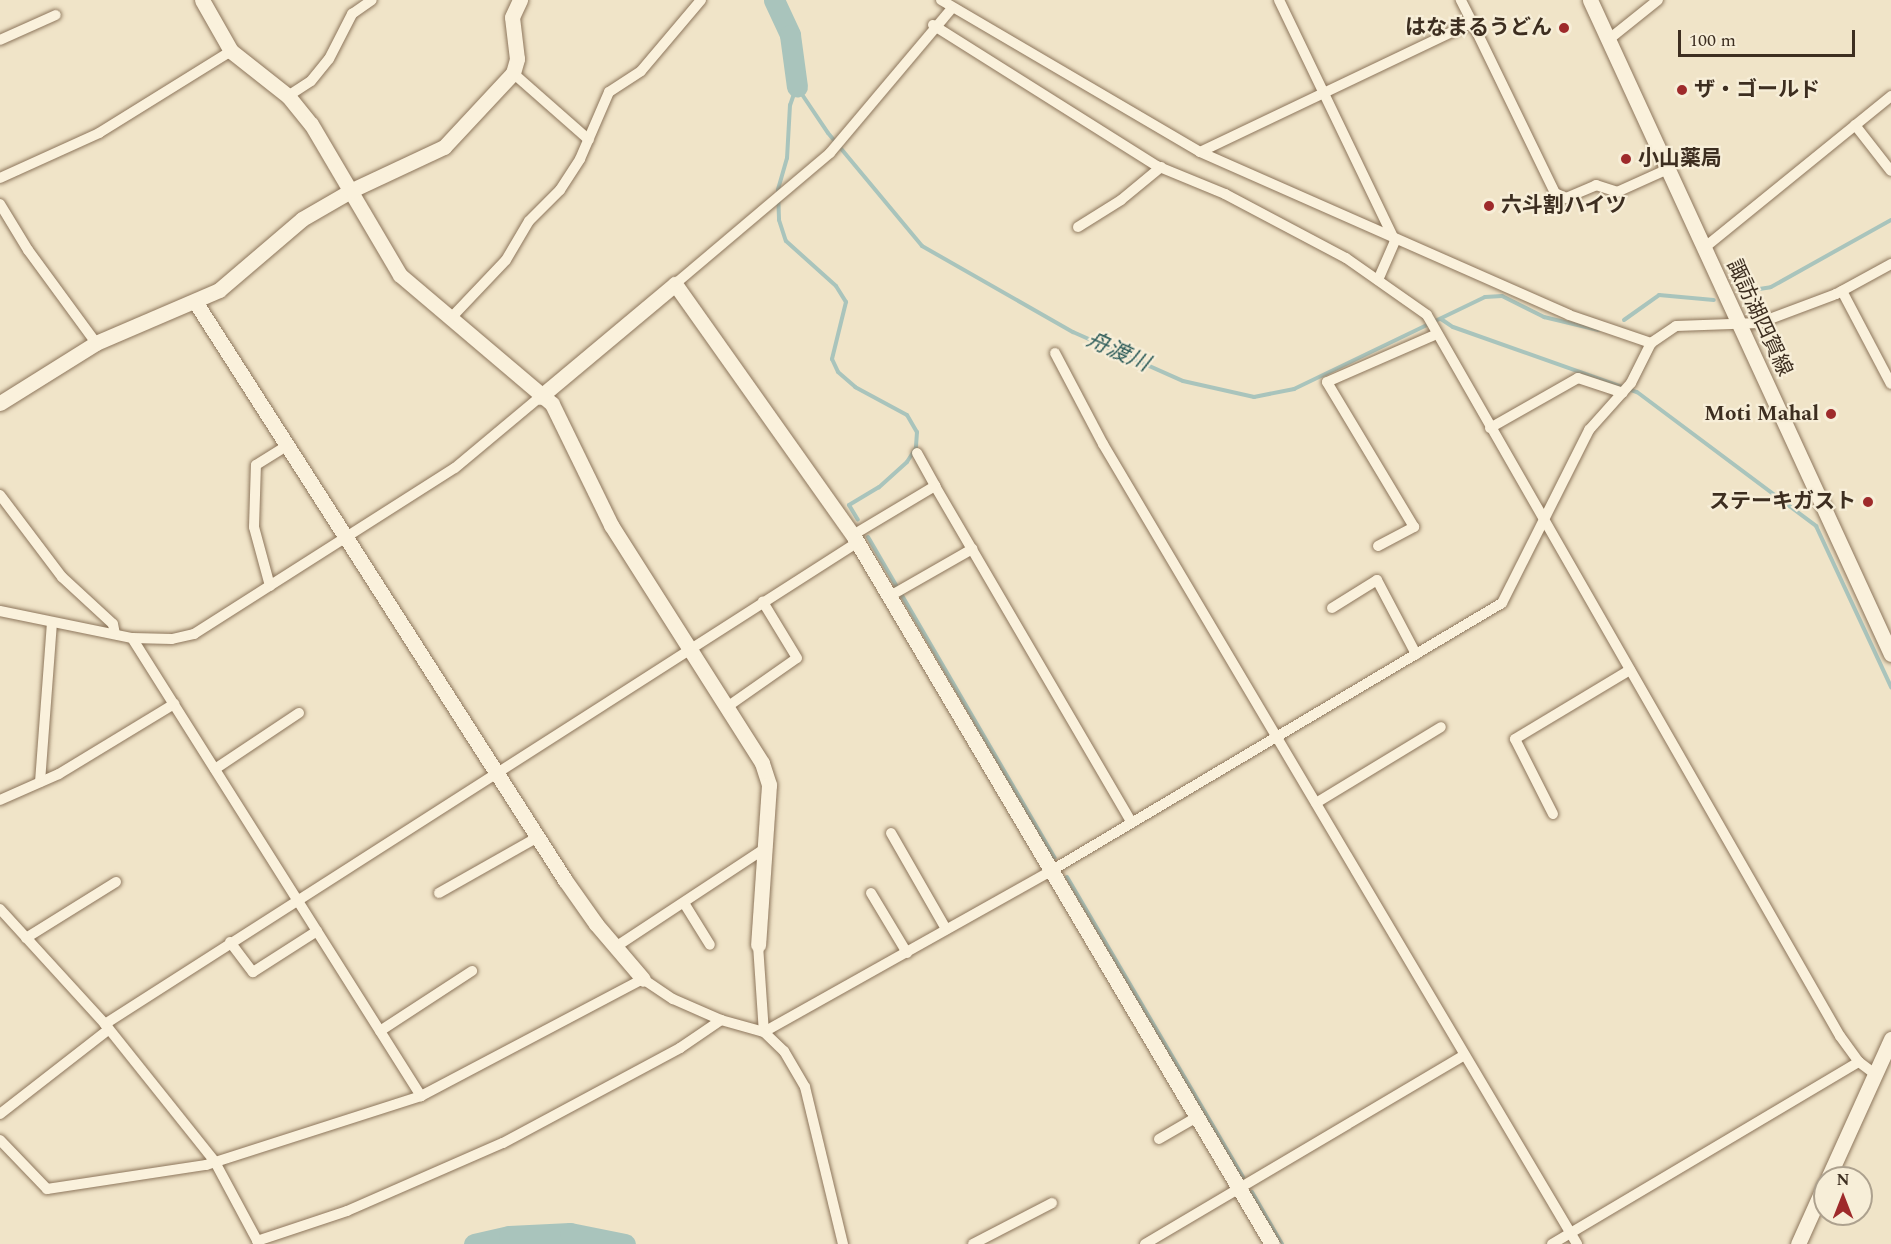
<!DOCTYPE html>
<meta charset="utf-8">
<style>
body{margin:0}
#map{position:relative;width:1891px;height:1244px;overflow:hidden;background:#f0e4c8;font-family:Spectral,"Noto Sans JP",serif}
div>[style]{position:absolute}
.stream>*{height:4px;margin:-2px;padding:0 2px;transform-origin:2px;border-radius:2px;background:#a9c4bc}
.river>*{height:21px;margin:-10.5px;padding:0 10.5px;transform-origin:10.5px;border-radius:10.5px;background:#a9c4bc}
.roads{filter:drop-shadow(0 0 2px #8d765c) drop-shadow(0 0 2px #8d765c)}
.street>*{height:10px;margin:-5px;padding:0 5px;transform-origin:5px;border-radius:5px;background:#faf1dc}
.secondary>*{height:15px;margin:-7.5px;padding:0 7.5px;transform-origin:7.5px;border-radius:7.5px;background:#faf1dc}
.dots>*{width:16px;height:16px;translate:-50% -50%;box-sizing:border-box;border:3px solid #f7eed8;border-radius:50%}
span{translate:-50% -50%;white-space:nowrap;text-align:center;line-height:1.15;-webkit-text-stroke:4.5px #f7eed8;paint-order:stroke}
.poi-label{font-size:21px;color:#3d2e20;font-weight:700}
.right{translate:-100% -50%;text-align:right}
.left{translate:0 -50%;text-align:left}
.street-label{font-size:21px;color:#3d2e20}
.water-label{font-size:22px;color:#2f5d5a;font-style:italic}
.north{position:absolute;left:1813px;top:1166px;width:60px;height:60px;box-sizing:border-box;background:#f7eed8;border:2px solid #ada18e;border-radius:50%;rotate:0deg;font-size:16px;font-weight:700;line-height:24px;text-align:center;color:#3d2e20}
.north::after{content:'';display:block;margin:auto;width:21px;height:27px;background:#9e2a2b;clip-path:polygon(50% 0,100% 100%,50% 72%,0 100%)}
.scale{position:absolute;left:1678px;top:30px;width:177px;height:27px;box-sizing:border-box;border:3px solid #3d2e20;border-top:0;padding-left:8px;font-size:18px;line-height:21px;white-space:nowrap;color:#3d2e20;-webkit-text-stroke:4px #f7eed8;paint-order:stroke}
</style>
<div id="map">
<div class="stream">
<i style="left:797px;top:87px;width:55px;rotate:56deg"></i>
<i style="left:828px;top:133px;width:147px;rotate:50.2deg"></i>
<i style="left:922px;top:246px;width:174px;rotate:29.7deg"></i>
<i style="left:1073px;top:332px;width:120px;rotate:24deg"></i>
<i style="left:1183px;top:381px;width:73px;rotate:12.7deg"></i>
<i style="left:1254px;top:397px;width:41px;rotate:-11.3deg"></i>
<i style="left:1294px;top:389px;width:212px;rotate:-25.7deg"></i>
<i style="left:1485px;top:297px;width:17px;rotate:-3deg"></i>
<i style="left:1502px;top:296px;width:47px;rotate:26.6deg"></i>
<i style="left:1544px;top:317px;width:56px;rotate:13.5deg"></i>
<i style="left:796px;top:88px;width:18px;rotate:109deg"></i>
<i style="left:790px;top:105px;width:53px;rotate:93.2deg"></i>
<i style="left:787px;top:158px;width:33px;rotate:106deg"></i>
<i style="left:778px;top:190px;width:30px;rotate:88deg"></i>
<i style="left:779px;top:220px;width:22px;rotate:72deg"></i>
<i style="left:786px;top:241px;width:67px;rotate:42deg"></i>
<i style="left:836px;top:286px;width:19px;rotate:58deg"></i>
<i style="left:846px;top:302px;width:59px;rotate:103.8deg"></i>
<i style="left:832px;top:359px;width:14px;rotate:65deg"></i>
<i style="left:838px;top:372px;width:23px;rotate:41deg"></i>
<i style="left:855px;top:387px;width:59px;rotate:28.3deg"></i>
<i style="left:907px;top:415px;width:20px;rotate:60deg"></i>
<i style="left:917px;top:432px;width:16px;rotate:94deg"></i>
<i style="left:916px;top:448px;width:17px;rotate:123deg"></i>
<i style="left:907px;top:462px;width:38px;rotate:138deg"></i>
<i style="left:879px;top:487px;width:35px;rotate:149deg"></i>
<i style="left:849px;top:505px;width:17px;rotate:59deg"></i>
<i style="left:1740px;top:292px;width:31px;rotate:-9deg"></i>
<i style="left:1771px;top:287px;width:137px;rotate:-29.2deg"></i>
<i style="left:1441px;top:319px;width:14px;rotate:34deg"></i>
<i style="left:1453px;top:327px;width:195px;rotate:19.5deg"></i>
<i style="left:1637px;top:392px;width:224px;rotate:36.8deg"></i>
<i style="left:1816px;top:526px;width:178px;rotate:65deg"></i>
<i style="left:1624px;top:320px;width:43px;rotate:-35.5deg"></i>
<i style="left:1659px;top:295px;width:55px;rotate:5.2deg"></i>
<i style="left:868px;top:537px;width:371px;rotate:59.8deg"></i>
<i style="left:1067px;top:877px;width:348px;rotate:59.6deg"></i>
<i style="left:1252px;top:1192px;width:60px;rotate:60deg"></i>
</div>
<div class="river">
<i style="left:774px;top:0;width:38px;rotate:65deg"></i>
<i style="left:790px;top:35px;width:52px;rotate:82.3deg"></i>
<i style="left:474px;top:1244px;width:36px;rotate:-13deg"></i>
<i style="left:509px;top:1236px;width:61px;rotate:-2.8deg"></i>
<i style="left:570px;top:1233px;width:56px;rotate:11.3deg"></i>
</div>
<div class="roads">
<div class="street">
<i style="left:941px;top:0;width:300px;rotate:30.4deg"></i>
<i style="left:1200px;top:152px;width:403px;rotate:23.8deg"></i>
<i style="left:1569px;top:315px;width:87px;rotate:18.9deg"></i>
<i style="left:1279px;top:0;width:267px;rotate:64.3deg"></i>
<i style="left:1472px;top:22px;width:190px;rotate:64.1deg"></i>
<i style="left:1555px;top:193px;width:12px;rotate:24deg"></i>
<i style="left:1566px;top:198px;width:33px;rotate:-23deg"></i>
<i style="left:1596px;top:185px;width:22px;rotate:18deg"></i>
<i style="left:1617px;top:192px;width:56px;rotate:-24.3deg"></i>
<i style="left:933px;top:25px;width:265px;rotate:32.2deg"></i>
<i style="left:1157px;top:166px;width:74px;rotate:22.4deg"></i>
<i style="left:1225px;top:194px;width:137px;rotate:27.9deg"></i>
<i style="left:1346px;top:258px;width:99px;rotate:35.1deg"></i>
<i style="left:1427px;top:315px;width:831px;rotate:60.2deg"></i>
<i style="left:1840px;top:1036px;width:32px;rotate:54deg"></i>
<i style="left:1859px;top:1062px;width:20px;rotate:37deg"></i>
<i style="left:0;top:40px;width:61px;rotate:-24.1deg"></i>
<i style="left:1608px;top:40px;width:64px;rotate:-38.7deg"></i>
<i style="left:513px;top:73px;width:101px;rotate:41.4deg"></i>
<i style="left:288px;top:96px;width:27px;rotate:-33deg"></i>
<i style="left:311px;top:81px;width:28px;rotate:-51deg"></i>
<i style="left:329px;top:59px;width:51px;rotate:-62.9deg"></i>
<i style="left:352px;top:14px;width:24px;rotate:-35deg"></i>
<i style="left:1855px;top:125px;width:58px;rotate:52deg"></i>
<i style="left:1200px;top:152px;width:301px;rotate:-25.5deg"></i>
<i style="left:1472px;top:22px;width:25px;rotate:-117deg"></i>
<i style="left:0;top:178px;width:109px;rotate:-24.4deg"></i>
<i style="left:99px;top:133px;width:155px;rotate:-31.8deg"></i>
<i style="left:0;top:204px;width:54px;rotate:58.7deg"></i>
<i style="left:28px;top:250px;width:115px;rotate:53.8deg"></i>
<i style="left:1078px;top:227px;width:51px;rotate:-32.1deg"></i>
<i style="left:1121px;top:200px;width:52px;rotate:-39.5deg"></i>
<i style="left:1704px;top:248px;width:241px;rotate:-39.1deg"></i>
<i style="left:1378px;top:280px;width:43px;rotate:-66.4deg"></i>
<i style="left:675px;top:284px;width:203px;rotate:-40.2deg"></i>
<i style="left:830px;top:153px;width:189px;rotate:-49.9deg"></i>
<i style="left:1842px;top:291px;width:105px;rotate:62.2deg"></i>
<i style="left:450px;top:319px;width:81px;rotate:-46.5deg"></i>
<i style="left:506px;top:260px;width:45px;rotate:-59.5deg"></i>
<i style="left:529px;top:221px;width:44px;rotate:-45deg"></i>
<i style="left:560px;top:190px;width:37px;rotate:-57deg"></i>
<i style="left:580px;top:159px;width:73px;rotate:-66.6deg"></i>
<i style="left:609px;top:92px;width:38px;rotate:-33deg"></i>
<i style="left:641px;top:71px;width:93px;rotate:-49.8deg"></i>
<i style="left:1055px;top:353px;width:103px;rotate:62.2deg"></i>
<i style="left:1103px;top:444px;width:930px;rotate:59.35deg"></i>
<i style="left:1490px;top:428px;width:101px;rotate:-29.6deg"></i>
<i style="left:1578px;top:378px;width:47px;rotate:18.4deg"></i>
<i style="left:917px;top:453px;width:38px;rotate:61deg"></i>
<i style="left:0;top:495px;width:103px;rotate:52.9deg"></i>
<i style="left:62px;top:577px;width:69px;rotate:42.7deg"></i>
<i style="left:113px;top:624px;width:10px;rotate:79deg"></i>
<i style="left:853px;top:535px;width:96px;rotate:-30.9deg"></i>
<i style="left:935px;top:486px;width:390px;rotate:59.7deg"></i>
<i style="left:1378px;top:546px;width:41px;rotate:-27.8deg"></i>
<i style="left:1414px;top:527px;width:169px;rotate:-121deg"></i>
<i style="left:1327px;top:382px;width:120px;rotate:-23.6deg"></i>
<i style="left:270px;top:586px;width:61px;rotate:-105.2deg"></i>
<i style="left:254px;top:527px;width:62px;rotate:-88.2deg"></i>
<i style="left:256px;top:465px;width:36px;rotate:-32deg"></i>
<i style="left:890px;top:596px;width:95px;rotate:-29.8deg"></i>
<i style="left:1332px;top:608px;width:53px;rotate:-31.9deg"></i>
<i style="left:1377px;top:580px;width:84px;rotate:62.2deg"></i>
<i style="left:0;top:611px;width:135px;rotate:11.6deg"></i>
<i style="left:132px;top:638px;width:40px;rotate:1.4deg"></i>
<i style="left:172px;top:639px;width:23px;rotate:-13deg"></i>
<i style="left:194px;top:634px;width:309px;rotate:-32.5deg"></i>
<i style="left:455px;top:468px;width:111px;rotate:-39.9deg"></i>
<i style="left:132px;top:638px;width:542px;rotate:57.75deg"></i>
<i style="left:727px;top:707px;width:85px;rotate:-35deg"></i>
<i style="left:797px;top:658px;width:66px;rotate:-121.3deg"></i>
<i style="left:215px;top:769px;width:101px;rotate:-33.7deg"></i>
<i style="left:40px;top:782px;width:159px;rotate:-85.7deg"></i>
<i style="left:0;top:800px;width:64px;rotate:-23.8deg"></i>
<i style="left:59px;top:774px;width:135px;rotate:-31.3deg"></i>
<i style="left:1316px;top:803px;width:146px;rotate:-31.3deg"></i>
<i style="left:1553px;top:814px;width:84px;rotate:-116.9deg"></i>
<i style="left:1515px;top:739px;width:134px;rotate:-31deg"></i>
<i style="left:891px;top:833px;width:111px;rotate:60.2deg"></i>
<i style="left:439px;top:893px;width:114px;rotate:-29.5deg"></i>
<i style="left:871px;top:893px;width:70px;rotate:59deg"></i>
<i style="left:684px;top:903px;width:49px;rotate:58.2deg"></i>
<i style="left:0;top:909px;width:156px;rotate:47.6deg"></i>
<i style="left:105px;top:1024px;width:176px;rotate:51.4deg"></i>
<i style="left:215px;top:1162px;width:93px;rotate:61.8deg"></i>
<i style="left:26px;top:938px;width:106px;rotate:-31.9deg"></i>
<i style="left:230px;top:942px;width:38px;rotate:53deg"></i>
<i style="left:253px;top:972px;width:76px;rotate:-32.6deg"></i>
<i style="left:758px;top:945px;width:87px;rotate:86.1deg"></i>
<i style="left:617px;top:946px;width:180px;rotate:-33.4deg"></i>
<i style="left:105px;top:1024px;width:894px;rotate:-32.62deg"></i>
<i style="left:380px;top:1031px;width:110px;rotate:-33.1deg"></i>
<i style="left:764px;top:1032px;width:333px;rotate:-29.3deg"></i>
<i style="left:1054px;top:869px;width:521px;rotate:-30.7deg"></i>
<i style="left:1502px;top:603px;width:194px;rotate:-63.3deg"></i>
<i style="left:1589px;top:430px;width:63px;rotate:-48.2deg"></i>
<i style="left:1631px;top:383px;width:45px;rotate:-63.4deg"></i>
<i style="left:1651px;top:343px;width:30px;rotate:-34deg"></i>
<i style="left:1676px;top:326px;width:83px;rotate:-2.1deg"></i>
<i style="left:1759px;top:323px;width:82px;rotate:-20.6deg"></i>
<i style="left:1836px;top:294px;width:63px;rotate:-28.6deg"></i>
<i style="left:0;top:1114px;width:138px;rotate:-37.9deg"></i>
<i style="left:1159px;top:1139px;width:44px;rotate:-30.1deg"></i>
<i style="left:0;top:1140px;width:68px;rotate:46.2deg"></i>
<i style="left:47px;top:1189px;width:161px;rotate:-8.6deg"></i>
<i style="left:206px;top:1165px;width:226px;rotate:-17.8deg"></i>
<i style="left:421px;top:1096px;width:251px;rotate:-27.8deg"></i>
<i style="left:643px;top:979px;width:36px;rotate:34deg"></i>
<i style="left:673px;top:999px;width:52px;rotate:23.6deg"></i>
<i style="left:721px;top:1020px;width:45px;rotate:15.6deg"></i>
<i style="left:764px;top:1032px;width:28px;rotate:44deg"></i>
<i style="left:784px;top:1051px;width:42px;rotate:59.7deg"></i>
<i style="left:805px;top:1087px;width:162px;rotate:76.4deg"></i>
<i style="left:257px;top:1241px;width:95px;rotate:-18.4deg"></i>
<i style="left:347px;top:1211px;width:170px;rotate:-23.6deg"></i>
<i style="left:503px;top:1143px;width:201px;rotate:-28.2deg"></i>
<i style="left:680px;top:1048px;width:50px;rotate:-34.3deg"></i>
<i style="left:973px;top:1244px;width:89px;rotate:-27.4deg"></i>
<i style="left:1145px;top:1244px;width:371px;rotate:-30.6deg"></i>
<i style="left:1552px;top:1244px;width:357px;rotate:-30.7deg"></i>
</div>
<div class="secondary">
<i style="left:202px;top:0;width:59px;rotate:60.4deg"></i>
<i style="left:231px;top:51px;width:73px;rotate:38.3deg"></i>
<i style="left:288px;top:96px;width:36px;rotate:51deg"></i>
<i style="left:311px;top:124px;width:175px;rotate:59.5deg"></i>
<i style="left:400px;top:275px;width:199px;rotate:40.3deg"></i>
<i style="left:552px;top:404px;width:135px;rotate:64deg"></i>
<i style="left:611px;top:525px;width:282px;rotate:57.6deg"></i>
<i style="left:762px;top:763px;width:23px;rotate:72deg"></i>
<i style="left:769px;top:785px;width:160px;rotate:93.9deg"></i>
<i style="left:1590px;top:0;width:720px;rotate:65.29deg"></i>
<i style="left:196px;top:303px;width:685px;rotate:57.4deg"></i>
<i style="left:565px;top:880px;width:54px;rotate:54.8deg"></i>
<i style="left:596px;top:924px;width:72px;rotate:49.5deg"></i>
<i style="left:540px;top:397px;width:176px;rotate:-39.9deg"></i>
<i style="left:675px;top:284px;width:308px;rotate:54.7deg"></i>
<i style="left:853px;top:535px;width:824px;rotate:59.42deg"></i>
<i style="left:0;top:403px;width:113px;rotate:-32deg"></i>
<i style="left:96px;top:343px;width:134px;rotate:-23.3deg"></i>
<i style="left:219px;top:290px;width:109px;rotate:-40.5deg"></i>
<i style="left:302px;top:219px;width:58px;rotate:-30.1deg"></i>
<i style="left:352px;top:190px;width:102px;rotate:-25.1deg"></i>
<i style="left:444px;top:147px;width:101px;rotate:-47deg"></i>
<i style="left:513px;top:73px;width:15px;rotate:-74deg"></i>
<i style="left:517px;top:59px;width:42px;rotate:-96.8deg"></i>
<i style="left:512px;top:17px;width:19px;rotate:-65deg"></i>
<i style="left:1828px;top:1178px;width:153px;rotate:-65.6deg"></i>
<i style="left:1798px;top:1244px;width:66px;rotate:-65.8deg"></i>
</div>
</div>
<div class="dots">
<i style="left:1564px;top:28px;background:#9e2a2b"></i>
<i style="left:1682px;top:90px;background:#9e2a2b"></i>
<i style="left:1626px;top:159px;background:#9e2a2b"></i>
<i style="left:1489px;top:206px;background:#9e2a2b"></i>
<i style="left:1831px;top:414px;background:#9e2a2b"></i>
<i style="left:1868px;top:502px;background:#9e2a2b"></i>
</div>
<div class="poi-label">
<span class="right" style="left:1552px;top:28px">はなまるうどん</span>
<span class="left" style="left:1694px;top:90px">ザ・ゴールド</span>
<span class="left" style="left:1638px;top:159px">小山薬局</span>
<span class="left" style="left:1501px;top:206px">六斗割ハイツ</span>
<span class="right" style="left:1819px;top:414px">Moti Mahal</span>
<span class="right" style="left:1856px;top:502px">ステーキガスト</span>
</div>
<div class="street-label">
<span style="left:1759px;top:318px;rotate:65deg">諏訪湖四賀線</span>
</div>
<div class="water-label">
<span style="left:1118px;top:352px;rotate:24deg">舟渡川</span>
</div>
<div class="north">N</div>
<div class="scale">100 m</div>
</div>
